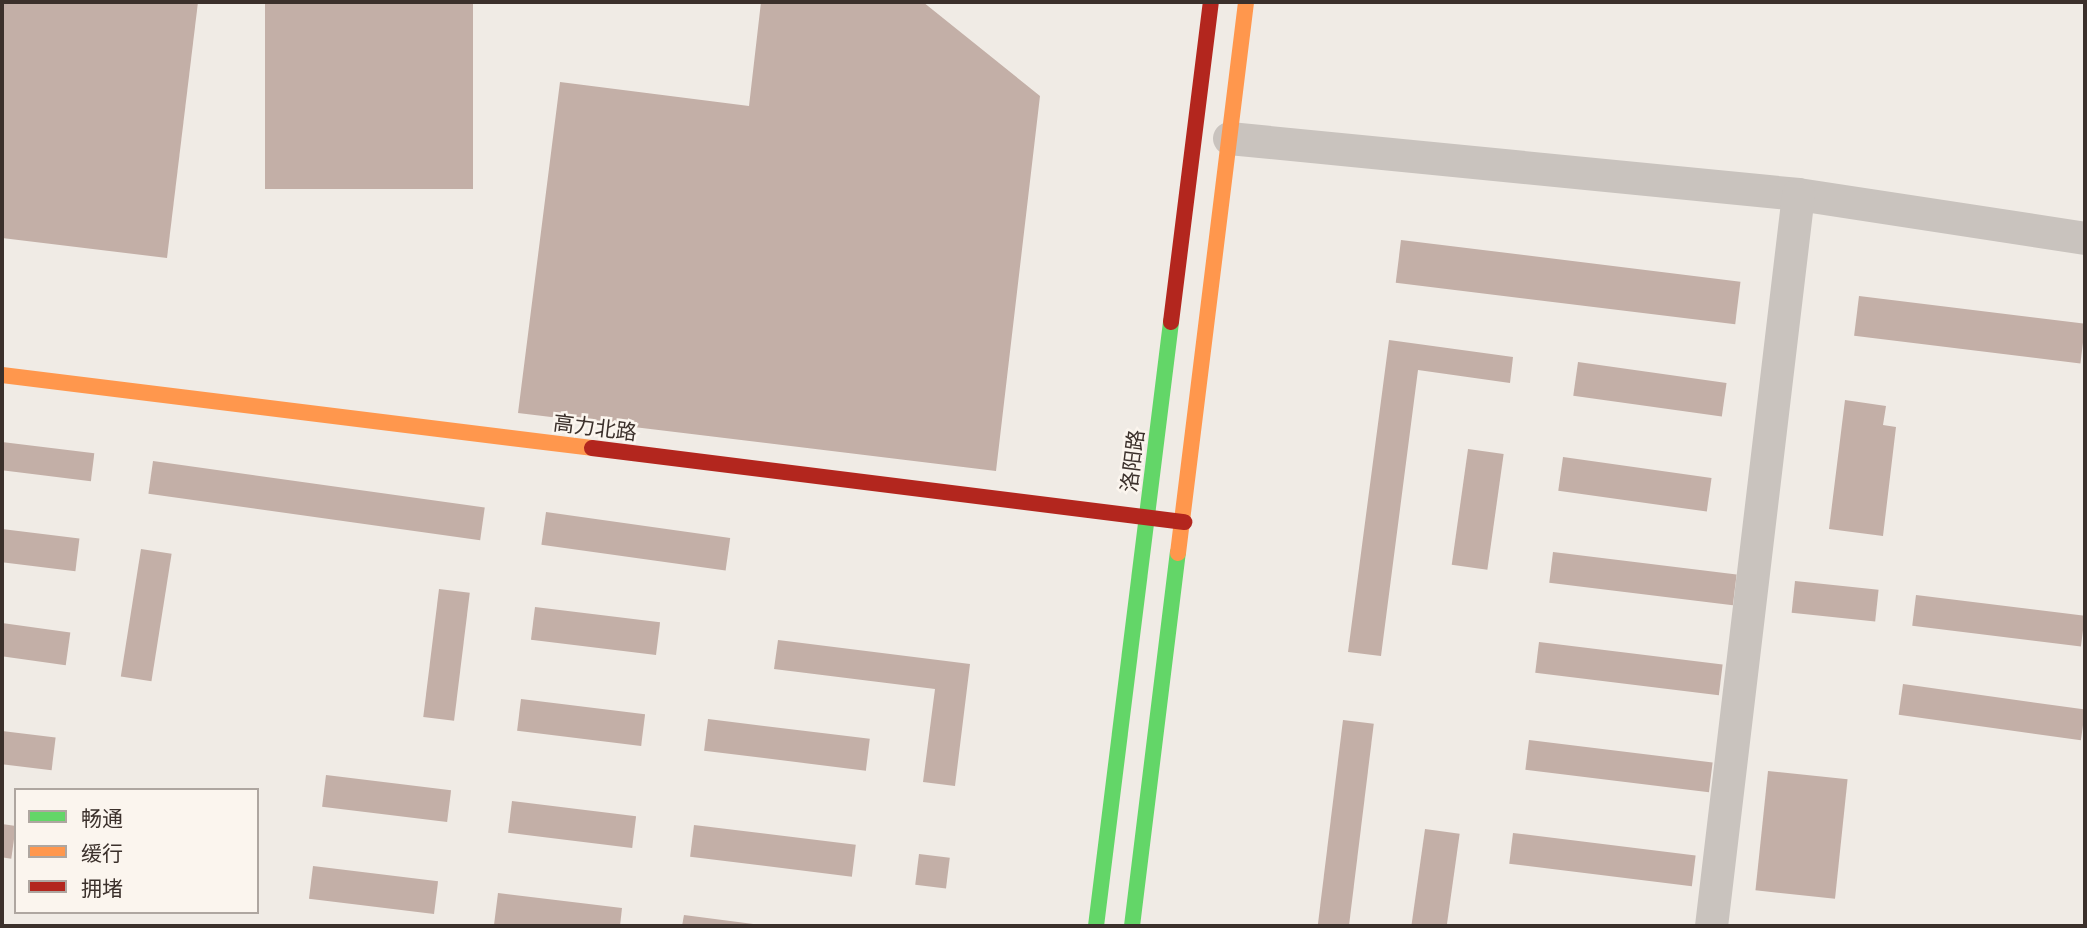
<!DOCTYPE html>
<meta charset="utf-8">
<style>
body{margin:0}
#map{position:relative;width:2087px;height:928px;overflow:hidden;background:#f0ebe5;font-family:Raleway,"Noto Sans SC",sans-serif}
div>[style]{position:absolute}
.building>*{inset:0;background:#c3afa7;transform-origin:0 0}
.street>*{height:33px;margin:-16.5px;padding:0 16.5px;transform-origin:16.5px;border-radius:16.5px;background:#c9c3be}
.fast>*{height:16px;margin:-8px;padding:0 8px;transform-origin:8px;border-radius:8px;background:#63d668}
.slow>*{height:16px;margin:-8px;padding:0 8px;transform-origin:8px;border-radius:8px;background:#ff974d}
.jam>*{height:16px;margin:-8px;padding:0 8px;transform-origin:8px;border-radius:8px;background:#b3261e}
span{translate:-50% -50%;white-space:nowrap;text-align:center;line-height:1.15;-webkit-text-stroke:5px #fbf5ee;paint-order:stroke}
.street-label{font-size:21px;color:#3b302b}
.frame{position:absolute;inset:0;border:4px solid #3b302b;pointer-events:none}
.legend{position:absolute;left:14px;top:788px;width:245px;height:126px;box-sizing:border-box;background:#fbf5ee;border:2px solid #aea6a0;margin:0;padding:9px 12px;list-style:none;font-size:21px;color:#3b302b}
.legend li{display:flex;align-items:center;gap:14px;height:35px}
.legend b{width:35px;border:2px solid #aea6a0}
</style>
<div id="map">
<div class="building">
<i style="clip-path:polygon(2px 2px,198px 2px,167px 258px,2px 238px)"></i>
<i style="left:265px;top:2px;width:208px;height:187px"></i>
<i style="clip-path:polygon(761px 2px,923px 2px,1040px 96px,996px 471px,518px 413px,560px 82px,749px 106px)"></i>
<i style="left:1401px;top:240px;width:342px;height:43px;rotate:7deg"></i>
<i style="left:1859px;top:296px;width:228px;height:40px;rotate:7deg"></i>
<i style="clip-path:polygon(1389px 340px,1513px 357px,1510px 383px,1418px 370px,1381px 656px,1348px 652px)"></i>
<i style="left:1578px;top:362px;width:150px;height:34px;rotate:8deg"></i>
<i style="clip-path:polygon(1845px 400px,1886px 406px,1883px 425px,1896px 427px,1883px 536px,1829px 529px)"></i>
<i style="left:2px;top:442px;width:93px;height:28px;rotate:7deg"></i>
<i style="left:1468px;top:449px;width:36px;height:117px;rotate:8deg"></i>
<i style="left:1563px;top:457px;width:150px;height:34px;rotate:8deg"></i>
<i style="left:153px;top:461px;width:335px;height:33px;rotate:8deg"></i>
<i style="left:546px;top:512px;width:186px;height:33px;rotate:8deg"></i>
<i style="left:2px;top:529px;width:78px;height:33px;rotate:7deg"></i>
<i style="left:141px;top:549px;width:31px;height:129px;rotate:9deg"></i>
<i style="left:1553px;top:552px;width:185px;height:31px;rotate:7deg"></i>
<i style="left:1795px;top:581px;width:84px;height:32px;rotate:6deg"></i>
<i style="left:439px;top:589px;width:31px;height:129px;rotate:7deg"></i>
<i style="left:1916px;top:595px;width:170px;height:31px;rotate:7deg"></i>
<i style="left:535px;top:607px;width:126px;height:33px;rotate:7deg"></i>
<i style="left:2px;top:623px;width:69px;height:33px;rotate:8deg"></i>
<i style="clip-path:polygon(778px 640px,970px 664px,955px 786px,923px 782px,935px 689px,774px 669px)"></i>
<i style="left:1539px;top:642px;width:185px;height:31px;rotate:7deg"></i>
<i style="left:1903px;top:684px;width:184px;height:31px;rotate:8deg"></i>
<i style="left:521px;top:699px;width:125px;height:32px;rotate:7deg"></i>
<i style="left:708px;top:719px;width:163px;height:32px;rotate:7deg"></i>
<i style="left:1343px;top:720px;width:31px;height:207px;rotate:7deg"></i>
<i style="left:2px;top:731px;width:54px;height:33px;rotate:7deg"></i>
<i style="left:1529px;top:740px;width:185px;height:30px;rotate:7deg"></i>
<i style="left:1768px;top:771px;width:80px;height:120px;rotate:6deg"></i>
<i style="left:326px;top:775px;width:126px;height:32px;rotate:7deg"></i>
<i style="left:512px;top:801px;width:125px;height:32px;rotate:7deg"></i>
<i style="left:2px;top:824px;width:14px;height:33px;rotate:8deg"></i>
<i style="left:694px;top:825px;width:163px;height:32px;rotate:7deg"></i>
<i style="left:1425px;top:829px;width:35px;height:98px;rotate:8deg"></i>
<i style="left:1513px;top:833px;width:184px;height:31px;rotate:7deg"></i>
<i style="left:919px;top:854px;width:31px;height:31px;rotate:7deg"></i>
<i style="left:313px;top:866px;width:126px;height:33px;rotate:7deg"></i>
<i style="clip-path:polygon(498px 893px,622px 908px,620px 926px,494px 925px)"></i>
<i style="clip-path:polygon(684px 915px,761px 925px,761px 926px,682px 926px)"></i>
</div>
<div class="street">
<i style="left:1229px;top:138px;width:572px;rotate:5.62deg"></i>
<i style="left:1798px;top:194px;width:290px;rotate:8.7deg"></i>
<i style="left:1711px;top:926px;width:737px;rotate:-83.22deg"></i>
</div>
<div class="fast">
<i style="left:1096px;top:926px;width:609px;rotate:-82.92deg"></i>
<i style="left:1132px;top:926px;width:376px;rotate:-83deg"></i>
</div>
<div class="slow">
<i style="left:2px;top:375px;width:594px;rotate:7.05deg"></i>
<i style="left:1178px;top:553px;width:555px;rotate:-82.96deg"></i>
</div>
<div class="jam">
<i style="left:1171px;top:322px;width:322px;rotate:-82.9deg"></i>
<i style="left:592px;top:448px;width:597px;rotate:7.13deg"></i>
</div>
<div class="street-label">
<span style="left:595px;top:428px;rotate:7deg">高力北路</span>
<span style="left:1133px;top:461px;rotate:-83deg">洛阳路</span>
</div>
<div class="frame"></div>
<ul class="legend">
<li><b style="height:9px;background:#63d668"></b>畅通</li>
<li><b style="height:9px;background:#ff974d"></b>缓行</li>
<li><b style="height:9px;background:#b3261e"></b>拥堵</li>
</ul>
</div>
